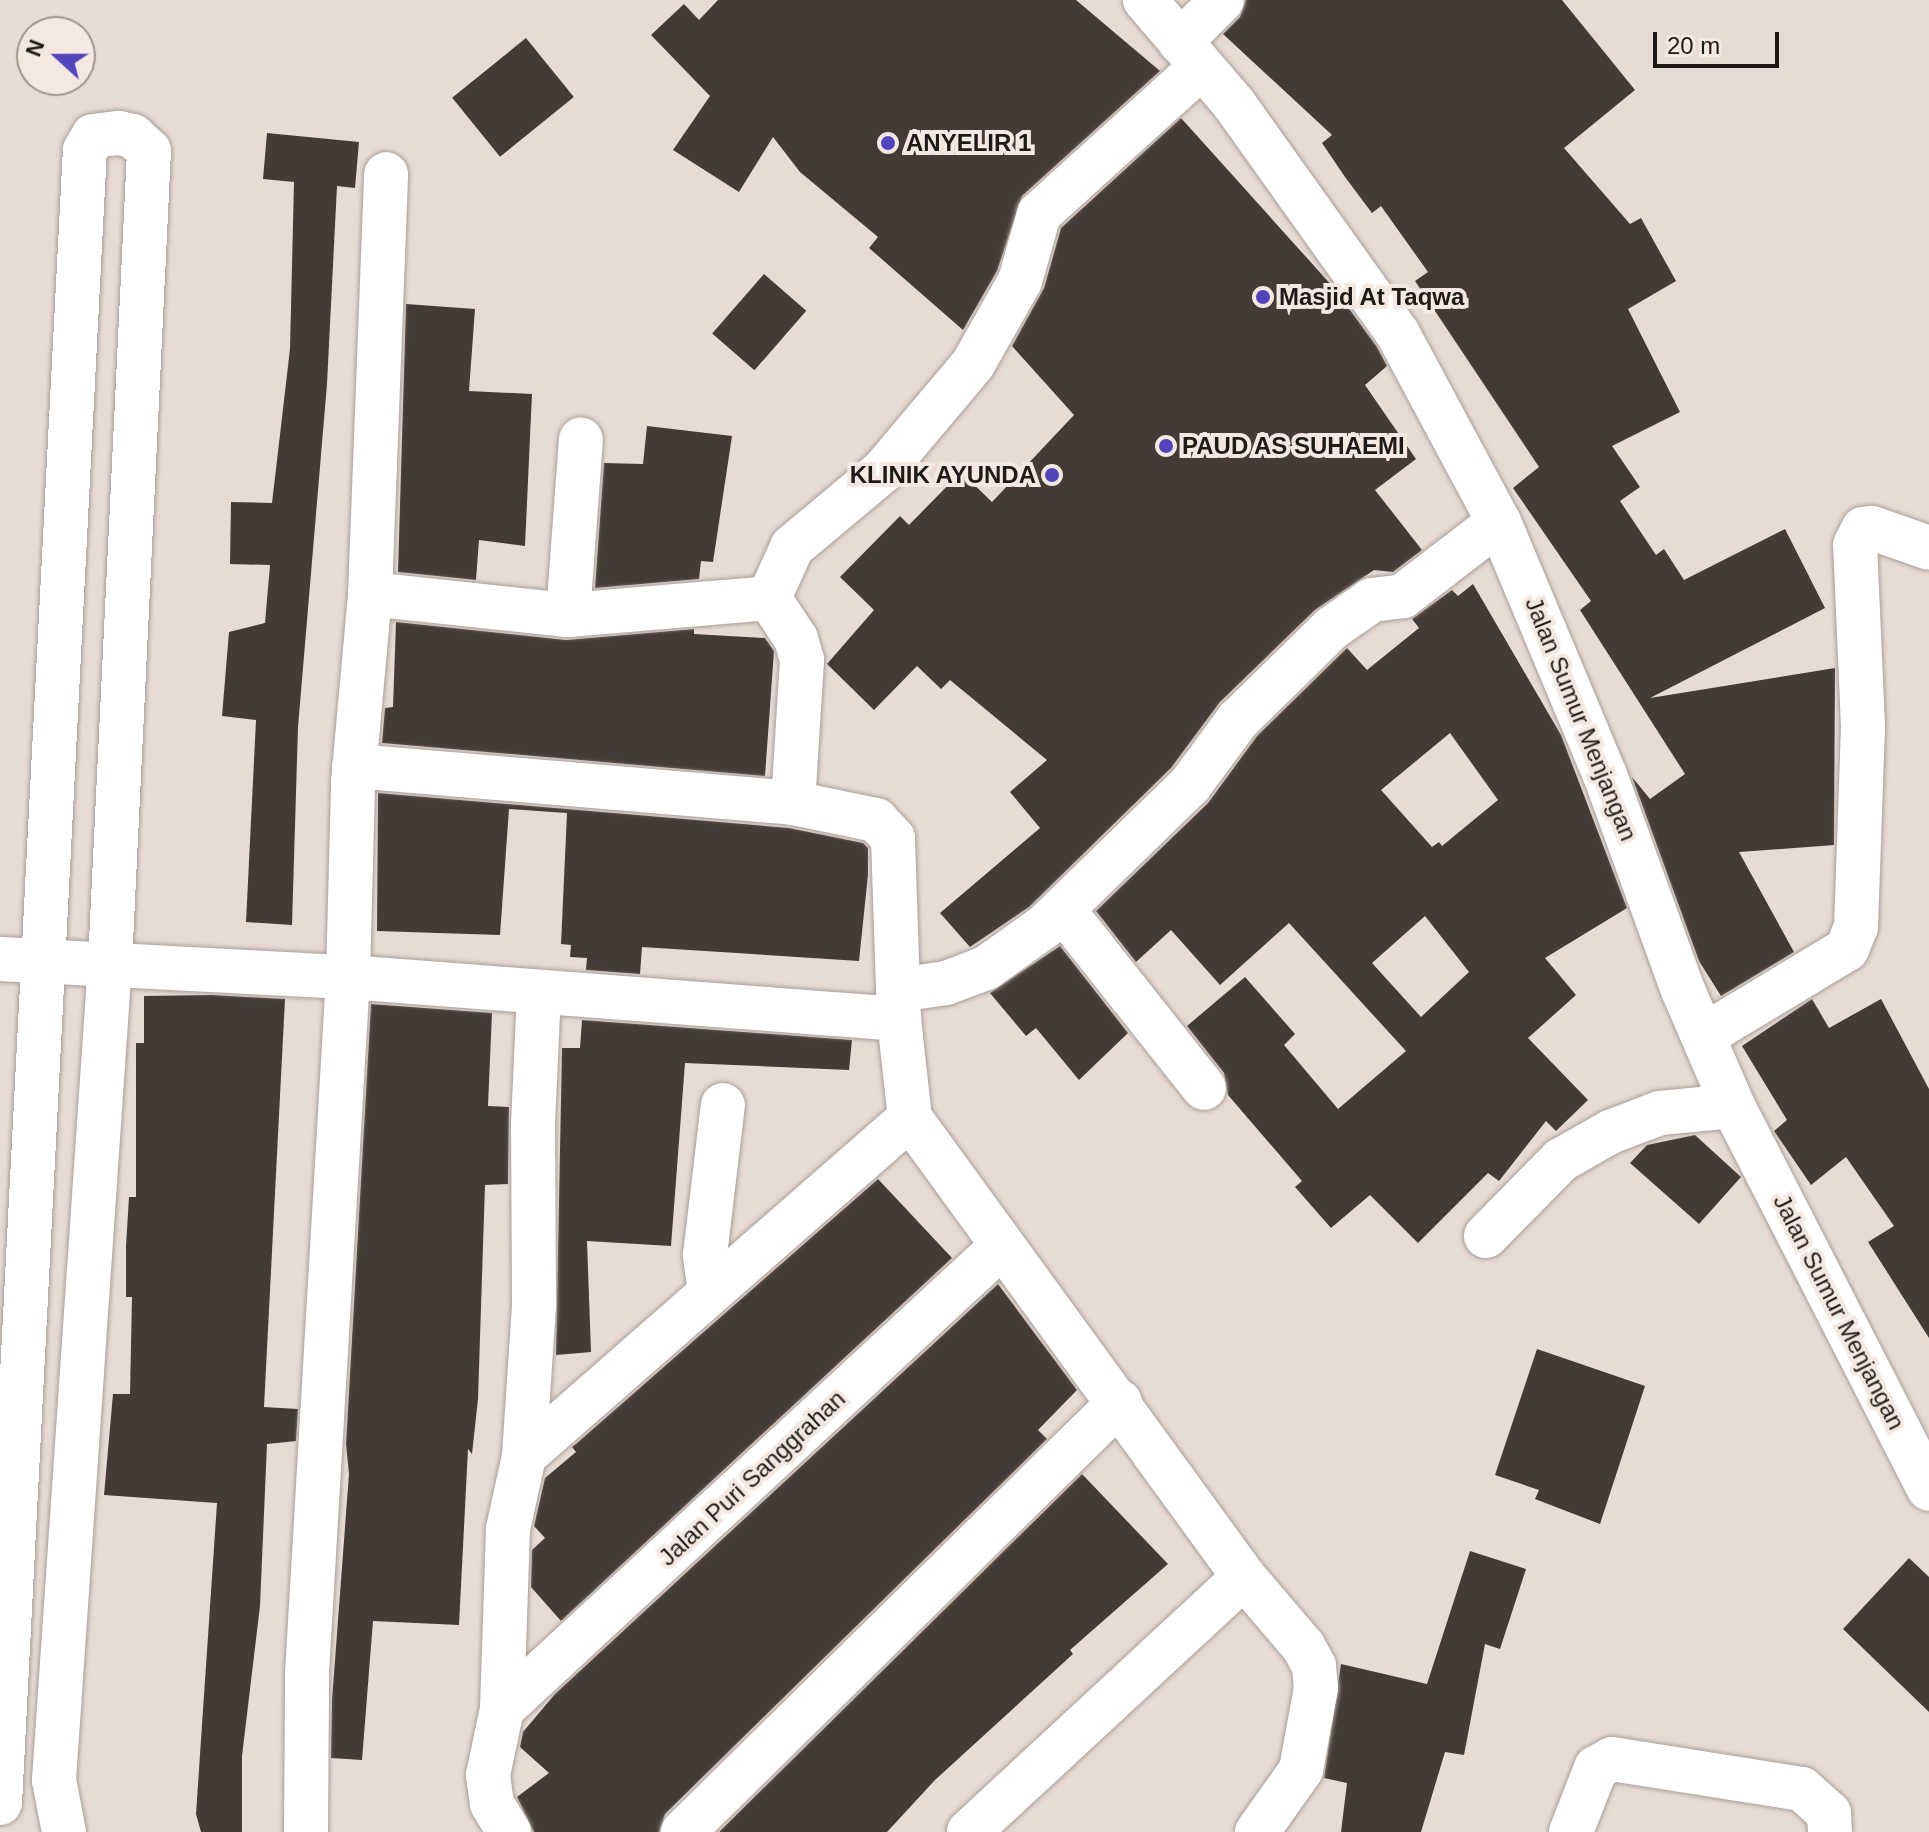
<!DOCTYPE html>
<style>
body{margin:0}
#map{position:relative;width:1929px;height:1832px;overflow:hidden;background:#e8dbd4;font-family:Helvetica,sans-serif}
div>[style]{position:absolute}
.building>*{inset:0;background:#453b36;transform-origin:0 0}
.roads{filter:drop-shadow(0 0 2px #aa9e98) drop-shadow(0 0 2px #aa9e98)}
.minor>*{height:44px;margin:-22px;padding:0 22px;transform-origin:22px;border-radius:22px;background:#fff}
.dots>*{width:22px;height:22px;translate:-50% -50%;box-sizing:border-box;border:4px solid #f5e8e1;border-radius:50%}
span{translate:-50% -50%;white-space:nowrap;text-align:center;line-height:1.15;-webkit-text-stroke:8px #f5e8e1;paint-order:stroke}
.poi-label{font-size:24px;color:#1e1a17;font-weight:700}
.left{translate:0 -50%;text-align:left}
.right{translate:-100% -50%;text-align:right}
.street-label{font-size:24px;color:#1e1a17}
.north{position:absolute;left:16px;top:16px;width:80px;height:80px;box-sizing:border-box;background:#f5e8e1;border:2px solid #9f9690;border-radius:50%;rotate:291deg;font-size:22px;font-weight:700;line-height:32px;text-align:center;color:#1e1a17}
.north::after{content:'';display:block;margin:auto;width:28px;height:36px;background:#5244bb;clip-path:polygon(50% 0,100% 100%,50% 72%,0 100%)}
.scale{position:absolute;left:1653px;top:32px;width:126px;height:36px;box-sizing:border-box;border:4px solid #1e1a17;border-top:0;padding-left:10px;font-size:24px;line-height:28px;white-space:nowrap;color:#1e1a17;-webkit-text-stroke:6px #f5e8e1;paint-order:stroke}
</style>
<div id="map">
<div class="building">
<i style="clip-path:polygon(718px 0,1076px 0,1160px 71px,1022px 196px,997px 271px,963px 330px,869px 248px,878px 237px,800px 172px,773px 137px,739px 192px,673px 150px,710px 96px,651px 35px,684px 4px,699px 20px)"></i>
<i style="clip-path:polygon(1246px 0,1562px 0,1635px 90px,1564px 148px,1630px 224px,1641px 218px,1676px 281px,1628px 309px,1680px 412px,1612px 446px,1640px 487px,1620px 501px,1656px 555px,1664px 549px,1684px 580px,1785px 529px,1825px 608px,1650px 698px,1835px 668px,1834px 845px,1739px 852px,1794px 952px,1721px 996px,1699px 961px,1632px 777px,1650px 799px,1685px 774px,1580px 610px,1591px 601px,1513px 488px,1539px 467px,1415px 281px,1428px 272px,1381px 206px,1372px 213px,1345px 177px,1322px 143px,1332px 135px,1223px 34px,1240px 17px)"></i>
<i style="left:526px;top:38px;width:76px;height:95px;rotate:51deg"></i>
<i style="clip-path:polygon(1181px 118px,1334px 288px,1377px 347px,1387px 366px,1365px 385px,1416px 459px,1375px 490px,1422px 550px,1393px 572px,1374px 570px,1315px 610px,1220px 702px,1171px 768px,1029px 907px,970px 947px,940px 913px,1040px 828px,1010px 792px,1047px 760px,950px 680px,941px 689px,917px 666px,874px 710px,827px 664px,874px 610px,840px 577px,900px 516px,909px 525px,961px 472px,992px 502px,1074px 415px,1012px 346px,1044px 288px,1061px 228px)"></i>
<i style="clip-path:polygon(267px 133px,359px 142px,355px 188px,337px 186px,327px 384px,298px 727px,292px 925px,246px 922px,256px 720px,222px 716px,229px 632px,265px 623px,270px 565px,230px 564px,231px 502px,272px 503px,290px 349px,294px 182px,263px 179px)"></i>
<i style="left:764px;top:274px;width:56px;height:79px;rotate:41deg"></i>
<i style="clip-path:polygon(406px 304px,475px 309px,469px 391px,532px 394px,525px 546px,479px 540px,476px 580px,398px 572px)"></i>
<i style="clip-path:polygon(647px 426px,732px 436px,713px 562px,701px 561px,699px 579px,595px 588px,604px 463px,643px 464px)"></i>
<i style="clip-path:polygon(evenodd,1473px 584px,1561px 735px,1627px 908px,1545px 958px,1576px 995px,1528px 1038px,1588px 1100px,1556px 1131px,1546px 1121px,1499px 1181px,1488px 1173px,1418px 1243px,1370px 1195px,1331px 1228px,1295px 1187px,1302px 1181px,1228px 1095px,1224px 1073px,1187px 1026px,1245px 977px,1295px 1034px,1284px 1045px,1338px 1109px,1406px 1051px,1289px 923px,1220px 985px,1171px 930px,1136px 962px,1096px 911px,1208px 803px,1257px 736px,1347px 648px,1367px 670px,1419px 628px,1412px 619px,1452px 590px,1458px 596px,1473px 584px,1450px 733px,1498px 800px,1442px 846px,1439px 842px,1432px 847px,1381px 790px,1450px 733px,1473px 584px,1425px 916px,1469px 972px,1421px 1017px,1372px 963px,1425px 916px)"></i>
<i style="clip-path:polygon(396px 622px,566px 640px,694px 629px,694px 634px,765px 638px,774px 651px,765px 776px,382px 743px,385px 708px,393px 707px)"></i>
<i style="clip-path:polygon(378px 793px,789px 828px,863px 843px,868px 848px,868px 875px,859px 961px,642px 947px,640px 974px,586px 970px,587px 958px,570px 957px,571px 945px,561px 944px,567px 813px,509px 809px,500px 935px,377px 931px)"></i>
<i style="clip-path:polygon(1060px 946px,1128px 1033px,1079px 1080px,1036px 1028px,1026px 1036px,990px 993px)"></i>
<i style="clip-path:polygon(212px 995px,285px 999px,264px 1407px,298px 1409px,296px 1441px,267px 1444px,260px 1606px,242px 1756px,242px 1832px,201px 1832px,196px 1814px,217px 1503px,104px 1495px,113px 1394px,130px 1394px,132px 1297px,126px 1297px,126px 1246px,129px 1197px,136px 1197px,136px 1043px,144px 1043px,144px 996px)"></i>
<i style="clip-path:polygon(1812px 999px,1829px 1028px,1881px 999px,1929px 1089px,1929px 1338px,1868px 1242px,1894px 1226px,1846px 1157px,1811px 1185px,1774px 1131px,1787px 1120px,1742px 1046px)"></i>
<i style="clip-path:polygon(371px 1004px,492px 1013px,488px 1106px,509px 1107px,508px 1184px,485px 1185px,478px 1399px,472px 1454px,468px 1449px,459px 1625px,373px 1621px,362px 1760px,331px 1758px,332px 1700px,349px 1474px,346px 1444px)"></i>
<i style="clip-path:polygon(582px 1020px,852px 1040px,849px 1070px,685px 1063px,671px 1246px,587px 1241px,591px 1352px,556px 1355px,562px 1048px,580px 1048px)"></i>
<i style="clip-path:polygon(1695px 1135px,1741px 1177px,1699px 1224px,1630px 1163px,1647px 1145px)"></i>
<i style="clip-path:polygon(878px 1179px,952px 1258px,561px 1621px,531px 1587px,532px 1550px,545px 1538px,534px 1526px,545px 1478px,576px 1452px,572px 1447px,577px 1443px)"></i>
<i style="clip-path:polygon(998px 1284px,1077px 1390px,1038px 1430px,1047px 1439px,665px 1814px,659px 1832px,534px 1832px,517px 1797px,549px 1773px,520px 1747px,523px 1732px,555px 1694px)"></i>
<i style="clip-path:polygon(1537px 1349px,1645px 1386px,1600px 1524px,1535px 1499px,1539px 1490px,1495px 1475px)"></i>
<i style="clip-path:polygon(1082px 1474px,1168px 1564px,1070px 1650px,1073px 1654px,935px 1780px,887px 1832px,719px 1832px)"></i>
<i style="clip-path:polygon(1470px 1551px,1526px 1569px,1500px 1649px,1485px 1644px,1464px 1755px,1445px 1752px,1421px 1832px,1341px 1832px,1347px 1783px,1324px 1778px,1341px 1664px,1427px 1684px)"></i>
<i style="clip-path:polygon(1909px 1558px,1929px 1577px,1929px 1712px,1843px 1629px)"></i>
</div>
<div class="roads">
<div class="minor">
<i style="left:1145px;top:0;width:137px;rotate:49.4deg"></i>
<i style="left:1234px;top:104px;width:282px;rotate:54.5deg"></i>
<i style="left:1398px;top:334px;width:213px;rotate:61.8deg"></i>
<i style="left:1499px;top:522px;width:274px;rotate:67.3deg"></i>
<i style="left:1605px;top:775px;width:229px;rotate:70.1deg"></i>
<i style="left:1683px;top:990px;width:126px;rotate:66.7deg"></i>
<i style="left:1733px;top:1106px;width:430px;rotate:62.9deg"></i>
<i style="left:1180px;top:42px;width:59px;rotate:-45deg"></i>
<i style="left:370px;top:594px;width:199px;rotate:6.1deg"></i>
<i style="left:568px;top:615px;width:202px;rotate:-4.8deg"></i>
<i style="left:769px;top:598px;width:56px;rotate:-65.7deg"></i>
<i style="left:792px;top:547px;width:119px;rotate:-39.9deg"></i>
<i style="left:883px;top:471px;width:140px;rotate:-49.9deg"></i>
<i style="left:973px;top:364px;width:95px;rotate:-60.5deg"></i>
<i style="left:1020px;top:281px;width:70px;rotate:-74.2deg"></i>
<i style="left:1039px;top:214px;width:219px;rotate:-42.2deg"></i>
<i style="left:769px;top:598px;width:49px;rotate:56.6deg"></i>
<i style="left:796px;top:639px;width:22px;rotate:74deg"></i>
<i style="left:802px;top:660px;width:143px;rotate:93.6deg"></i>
<i style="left:568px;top:615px;width:176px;rotate:-85.8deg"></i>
<i style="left:354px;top:766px;width:441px;rotate:4.8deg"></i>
<i style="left:793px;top:803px;width:85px;rotate:11.6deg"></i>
<i style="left:876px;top:820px;width:25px;rotate:47deg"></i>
<i style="left:893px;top:838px;width:181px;rotate:88.1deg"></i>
<i style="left:899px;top:1019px;width:100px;rotate:83.7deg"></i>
<i style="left:910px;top:1118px;width:568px;rotate:53.96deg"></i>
<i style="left:1244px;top:1577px;width:375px;rotate:137.2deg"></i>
<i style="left:1063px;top:910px;width:227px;rotate:51.6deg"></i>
<i style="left:0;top:959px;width:348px;rotate:3deg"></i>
<i style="left:348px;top:977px;width:553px;rotate:4.36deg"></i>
<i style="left:898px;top:990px;width:49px;rotate:-8.3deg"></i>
<i style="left:946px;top:983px;width:43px;rotate:-20.6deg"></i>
<i style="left:986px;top:968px;width:72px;rotate:-35.4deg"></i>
<i style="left:1045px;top:926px;width:202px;rotate:-44.2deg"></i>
<i style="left:1190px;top:785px;width:81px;rotate:-53.6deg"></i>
<i style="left:1238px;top:720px;width:132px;rotate:-44.4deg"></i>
<i style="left:1332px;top:628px;width:49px;rotate:-35deg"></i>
<i style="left:1372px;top:600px;width:31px;rotate:-7deg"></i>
<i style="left:1403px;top:596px;width:121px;rotate:-37.6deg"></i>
<i style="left:1703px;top:1036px;width:168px;rotate:-31.1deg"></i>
<i style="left:1847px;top:949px;width:24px;rotate:-68deg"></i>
<i style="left:1856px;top:927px;width:201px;rotate:-88deg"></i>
<i style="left:1863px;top:726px;width:181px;rotate:-92.5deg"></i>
<i style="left:1855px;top:545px;width:18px;rotate:-63deg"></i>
<i style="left:1863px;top:529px;width:9px;rotate:-6deg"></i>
<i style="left:1872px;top:528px;width:60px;rotate:19.3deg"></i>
<i style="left:1486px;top:1236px;width:107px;rotate:-45.4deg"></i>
<i style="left:1561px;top:1160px;width:56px;rotate:-29.7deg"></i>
<i style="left:1610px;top:1132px;width:53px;rotate:-20.8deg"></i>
<i style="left:1660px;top:1113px;width:73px;rotate:-5.5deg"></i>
<i style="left:710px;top:1292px;width:37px;rotate:-98deg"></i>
<i style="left:705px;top:1255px;width:151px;rotate:-83.2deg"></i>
<i style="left:524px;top:1456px;width:513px;rotate:-41.21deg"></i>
<i style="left:1244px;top:1577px;width:91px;rotate:49.5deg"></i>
<i style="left:1303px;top:1646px;width:23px;rotate:61deg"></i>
<i style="left:1314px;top:1666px;width:22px;rotate:85deg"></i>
<i style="left:1316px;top:1688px;width:83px;rotate:100.4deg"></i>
<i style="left:1301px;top:1770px;width:76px;rotate:125.4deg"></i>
<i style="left:502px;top:1709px;width:680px;rotate:-42.8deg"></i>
<i style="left:0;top:1803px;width:1655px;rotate:-87.06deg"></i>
<i style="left:85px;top:150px;width:16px;rotate:-60deg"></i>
<i style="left:93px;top:136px;width:26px;rotate:-7deg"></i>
<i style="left:119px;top:133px;width:14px;rotate:12deg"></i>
<i style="left:133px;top:136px;width:22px;rotate:43deg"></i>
<i style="left:149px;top:151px;width:813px;rotate:92.75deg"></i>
<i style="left:110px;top:963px;width:819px;rotate:93.92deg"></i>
<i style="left:54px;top:1780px;width:53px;rotate:79.1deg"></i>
<i style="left:306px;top:1832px;width:159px;rotate:-89.6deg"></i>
<i style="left:307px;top:1673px;width:697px;rotate:-86.63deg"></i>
<i style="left:348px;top:977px;width:195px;rotate:-88.5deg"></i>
<i style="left:353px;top:782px;width:189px;rotate:-84.8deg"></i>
<i style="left:370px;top:594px;width:420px;rotate:-87.8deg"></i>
<i style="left:509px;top:1832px;width:33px;rotate:-121deg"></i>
<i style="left:492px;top:1804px;width:29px;rotate:-98deg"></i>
<i style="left:488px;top:1775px;width:67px;rotate:-78deg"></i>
<i style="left:502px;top:1709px;width:180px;rotate:-88.1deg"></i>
<i style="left:508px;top:1529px;width:75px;rotate:-77.6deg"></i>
<i style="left:524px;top:1456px;width:150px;rotate:-86.2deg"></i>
<i style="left:534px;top:1306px;width:182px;rotate:-90.3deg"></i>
<i style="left:533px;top:1124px;width:130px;rotate:-87.4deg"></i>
<i style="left:683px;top:1832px;width:613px;rotate:-44.54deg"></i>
<i style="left:1571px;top:1832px;width:69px;rotate:-68.7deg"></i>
<i style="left:1596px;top:1768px;width:18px;rotate:-29deg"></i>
<i style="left:1612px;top:1759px;width:192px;rotate:9deg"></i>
<i style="left:1802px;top:1789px;width:36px;rotate:42deg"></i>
<i style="left:1829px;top:1813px;width:19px;rotate:87deg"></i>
</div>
</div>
<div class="dots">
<i style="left:888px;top:143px;background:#5244bb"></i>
<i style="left:1263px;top:297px;background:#5244bb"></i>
<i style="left:1166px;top:446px;background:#5244bb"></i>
<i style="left:1052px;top:475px;background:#5244bb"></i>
</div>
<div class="poi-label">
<span class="left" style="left:906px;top:143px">ANYELIR 1</span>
<span class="left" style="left:1279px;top:297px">Masjid At Taqwa</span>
<span class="left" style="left:1182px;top:446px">PAUD AS SUHAEMI</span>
<span class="right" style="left:1036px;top:475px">KLINIK AYUNDA</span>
</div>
<div class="street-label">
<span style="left:1581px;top:719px;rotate:68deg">Jalan Sumur Menjangan</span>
<span style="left:1839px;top:1312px;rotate:63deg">Jalan Sumur Menjangan</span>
<span style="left:752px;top:1478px;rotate:-43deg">Jalan Puri Sanggrahan</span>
</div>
<div class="north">N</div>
<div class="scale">20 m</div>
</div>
